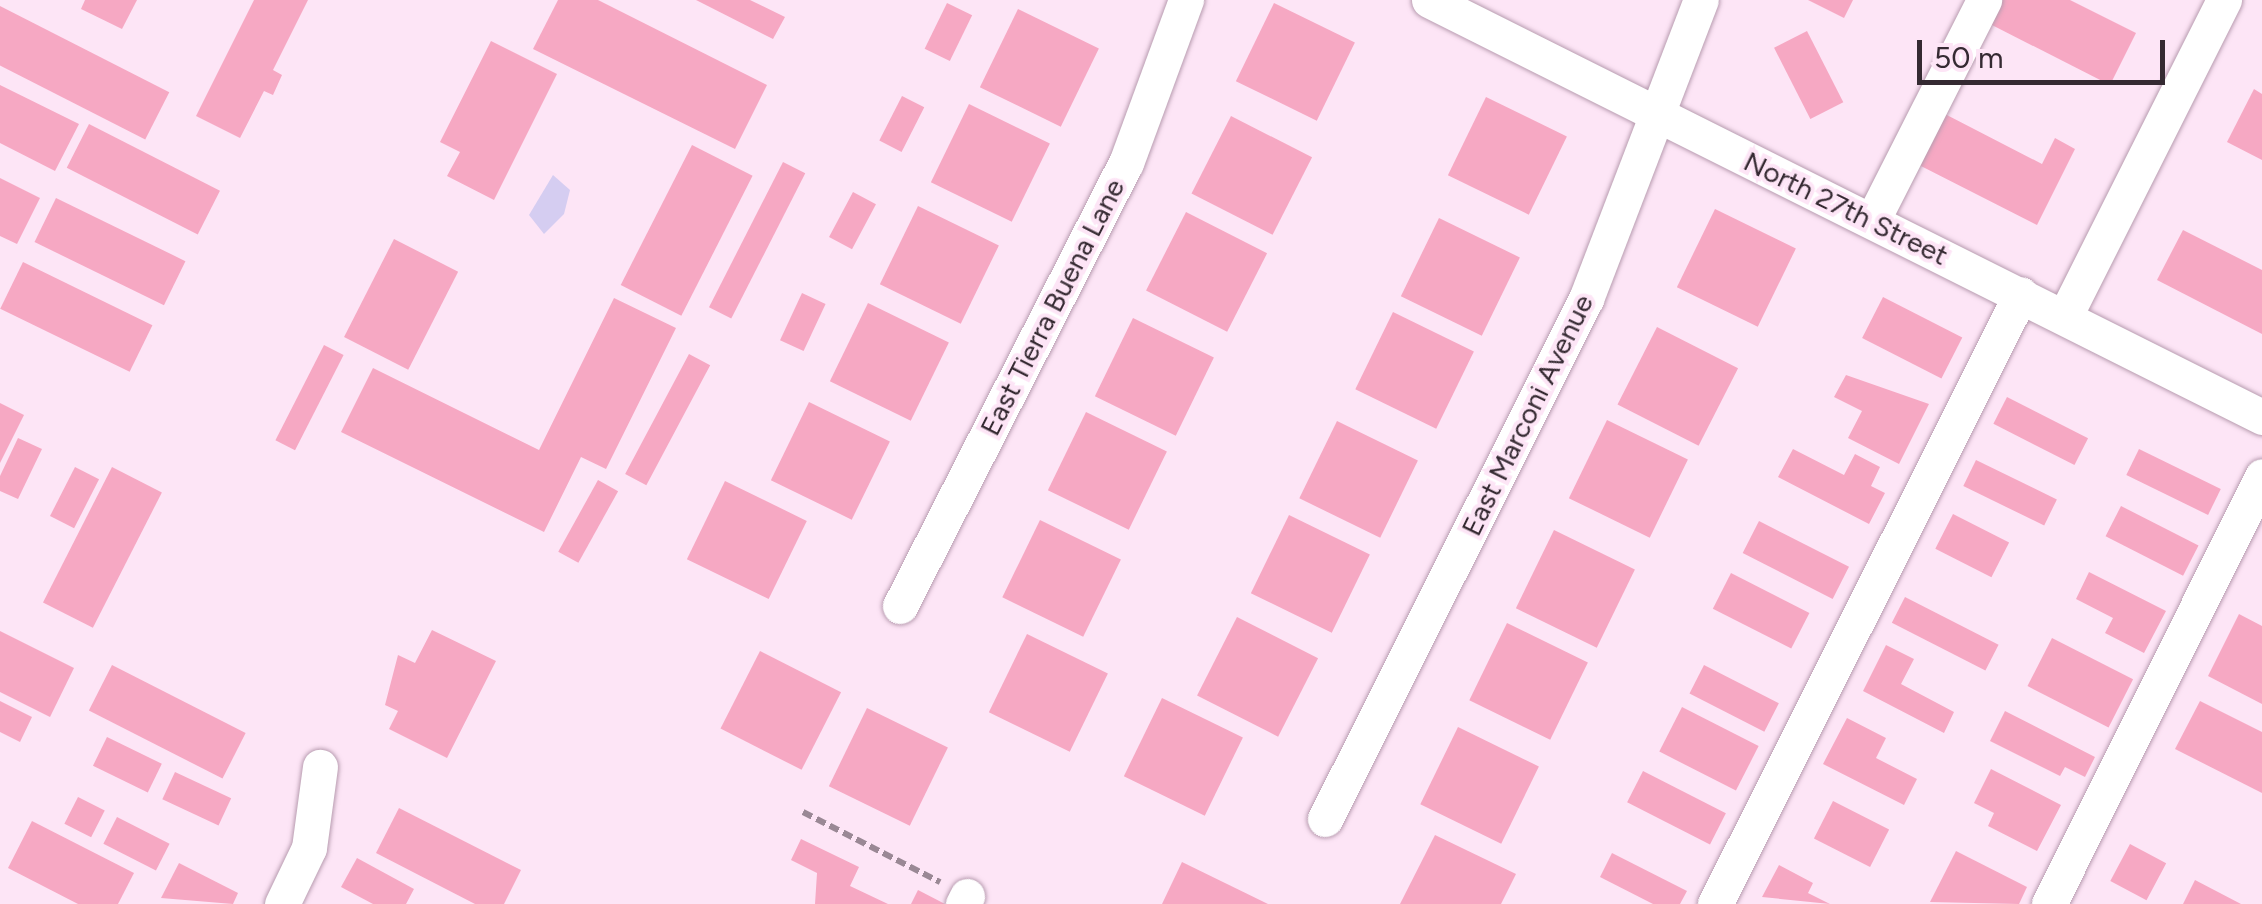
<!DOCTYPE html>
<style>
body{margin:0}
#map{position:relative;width:2262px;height:904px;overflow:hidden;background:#fde5f6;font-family:Figtree,sans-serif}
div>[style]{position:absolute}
.water>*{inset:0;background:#d5cdf1}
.building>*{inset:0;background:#f6a8c3;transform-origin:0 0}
.path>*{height:6px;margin-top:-3px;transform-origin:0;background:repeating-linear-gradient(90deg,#9a8895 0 10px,transparent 0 15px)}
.roads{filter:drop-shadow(0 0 2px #b89cb0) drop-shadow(0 0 2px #b89cb0)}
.minor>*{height:35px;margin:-17.5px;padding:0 17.5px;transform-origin:17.5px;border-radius:17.5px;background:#fff}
span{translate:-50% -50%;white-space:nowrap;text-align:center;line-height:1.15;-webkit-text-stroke:8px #fde5f6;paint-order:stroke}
.street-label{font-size:28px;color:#352a32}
.scale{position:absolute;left:1917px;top:40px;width:248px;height:45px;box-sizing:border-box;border:5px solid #352a32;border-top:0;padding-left:12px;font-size:30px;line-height:35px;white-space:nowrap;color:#352a32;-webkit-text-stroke:8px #fde5f6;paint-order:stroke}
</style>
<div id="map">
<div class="water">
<i style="clip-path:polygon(553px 175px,570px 190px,564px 214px,544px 234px,529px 215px)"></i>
</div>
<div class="building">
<i style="clip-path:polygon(85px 0,137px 0,122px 29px,81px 9px)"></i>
<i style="clip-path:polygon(254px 0,308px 0,273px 70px,282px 75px,273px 95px,264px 91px,240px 138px,196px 116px)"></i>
<i style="clip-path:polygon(558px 0,598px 0,767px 85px,735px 149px,533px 49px)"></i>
<i style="clip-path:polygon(696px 0,750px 0,785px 17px,773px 39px)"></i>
<i style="clip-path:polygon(1808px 0,1853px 0,1844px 18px)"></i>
<i style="clip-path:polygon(2000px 0,2070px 0,2136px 33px,2110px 85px,1988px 23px)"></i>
<i style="left:947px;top:3px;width:28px;height:51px;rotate:26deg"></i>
<i style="left:1274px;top:3px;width:90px;height:87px;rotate:26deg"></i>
<i style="left:0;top:6px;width:190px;height:53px;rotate:27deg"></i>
<i style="left:1018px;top:9px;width:90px;height:87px;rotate:26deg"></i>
<i style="left:1807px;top:31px;width:80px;height:37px;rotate:63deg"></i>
<i style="clip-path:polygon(491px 41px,557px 74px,494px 200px,447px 176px,460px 152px,440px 142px)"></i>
<i style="clip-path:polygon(0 85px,79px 124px,55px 171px,0 143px)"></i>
<i style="clip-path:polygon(2254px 89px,2262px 94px,2262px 160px,2227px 142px)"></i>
<i style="left:902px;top:96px;width:25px;height:50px;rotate:27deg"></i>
<i style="left:1486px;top:97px;width:90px;height:87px;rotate:26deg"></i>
<i style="left:969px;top:104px;width:90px;height:87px;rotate:26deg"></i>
<i style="clip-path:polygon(1943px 113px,2042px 164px,2055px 138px,2075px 149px,2037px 225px,1917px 164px)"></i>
<i style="left:1231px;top:116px;width:91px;height:87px;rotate:27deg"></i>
<i style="left:89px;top:124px;width:147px;height:49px;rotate:27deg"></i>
<i style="left:692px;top:145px;width:68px;height:157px;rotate:27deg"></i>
<i style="left:783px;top:162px;width:25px;height:163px;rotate:27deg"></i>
<i style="clip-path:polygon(0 178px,40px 198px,17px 244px,0 236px)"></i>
<i style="left:853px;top:192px;width:26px;height:51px;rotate:28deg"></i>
<i style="left:56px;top:198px;width:144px;height:49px;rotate:26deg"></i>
<i style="left:918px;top:206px;width:90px;height:87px;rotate:26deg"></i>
<i style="left:1715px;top:209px;width:90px;height:87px;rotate:26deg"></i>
<i style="left:1186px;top:212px;width:91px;height:88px;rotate:27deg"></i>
<i style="left:1439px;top:218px;width:90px;height:87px;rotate:26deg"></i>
<i style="clip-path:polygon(2183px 230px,2262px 270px,2262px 334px,2157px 280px)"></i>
<i style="left:394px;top:239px;width:72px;height:110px;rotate:27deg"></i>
<i style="left:23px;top:262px;width:144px;height:52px;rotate:26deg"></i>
<i style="left:802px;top:293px;width:26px;height:52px;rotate:25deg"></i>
<i style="left:1883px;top:297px;width:89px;height:46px;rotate:27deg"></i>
<i style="clip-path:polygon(614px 298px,676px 328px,606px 469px,581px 457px,544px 532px,341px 432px,373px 368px,539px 450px)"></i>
<i style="left:868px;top:303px;width:90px;height:87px;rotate:26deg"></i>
<i style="left:1393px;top:312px;width:90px;height:86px;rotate:26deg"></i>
<i style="left:1133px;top:318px;width:90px;height:87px;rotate:26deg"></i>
<i style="left:1657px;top:327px;width:91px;height:87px;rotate:27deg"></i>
<i style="left:324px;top:345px;width:22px;height:107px;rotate:27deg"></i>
<i style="left:689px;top:354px;width:24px;height:136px;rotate:28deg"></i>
<i style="clip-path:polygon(1846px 375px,1929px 404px,1899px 464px,1848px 438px,1862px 411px,1834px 397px)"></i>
<i style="left:2007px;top:397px;width:91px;height:30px;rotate:27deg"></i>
<i style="left:809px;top:402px;width:90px;height:87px;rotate:26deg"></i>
<i style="clip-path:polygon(0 403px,24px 415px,0 463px)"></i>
<i style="left:1086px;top:412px;width:90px;height:87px;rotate:26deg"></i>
<i style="left:1607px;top:420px;width:90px;height:87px;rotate:26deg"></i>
<i style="left:1337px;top:421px;width:90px;height:86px;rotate:26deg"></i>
<i style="clip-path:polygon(18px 438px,42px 449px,18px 499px,0 491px,0 476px)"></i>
<i style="clip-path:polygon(1793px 449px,1844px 475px,1855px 454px,1880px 467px,1871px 486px,1885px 493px,1869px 524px,1778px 477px)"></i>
<i style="left:2139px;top:449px;width:91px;height:29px;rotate:26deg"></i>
<i style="left:1976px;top:460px;width:90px;height:29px;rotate:26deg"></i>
<i style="left:75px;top:467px;width:27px;height:55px;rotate:27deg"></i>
<i style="left:112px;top:467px;width:56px;height:152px;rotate:27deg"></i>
<i style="left:598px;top:480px;width:23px;height:82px;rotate:29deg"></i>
<i style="left:725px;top:481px;width:91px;height:87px;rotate:26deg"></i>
<i style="left:2121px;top:506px;width:87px;height:34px;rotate:27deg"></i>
<i style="left:1953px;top:514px;width:63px;height:39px;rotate:27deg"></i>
<i style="left:1289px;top:515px;width:90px;height:87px;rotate:26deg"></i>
<i style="left:1040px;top:520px;width:90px;height:86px;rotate:26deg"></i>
<i style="left:1759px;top:521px;width:101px;height:36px;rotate:27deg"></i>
<i style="left:1554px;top:530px;width:90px;height:87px;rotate:26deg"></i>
<i style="clip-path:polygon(2089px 572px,2166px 611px,2144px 653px,2105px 633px,2113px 618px,2076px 599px)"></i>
<i style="left:1731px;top:573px;width:88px;height:40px;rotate:27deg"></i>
<i style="left:1905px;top:597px;width:105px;height:29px;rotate:27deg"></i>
<i style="clip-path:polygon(2239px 614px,2262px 626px,2262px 704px,2208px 676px)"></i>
<i style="left:1237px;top:617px;width:91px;height:88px;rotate:27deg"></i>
<i style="left:1507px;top:623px;width:90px;height:86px;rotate:26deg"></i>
<i style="clip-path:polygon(432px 630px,496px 661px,447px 758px,389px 729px,398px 711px,385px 705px,398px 655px,415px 663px)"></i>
<i style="clip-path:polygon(0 631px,74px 668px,50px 717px,0 692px)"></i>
<i style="left:1027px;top:634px;width:90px;height:87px;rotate:26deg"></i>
<i style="left:2052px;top:638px;width:91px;height:54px;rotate:27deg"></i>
<i style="clip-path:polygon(1886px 645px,1914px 659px,1901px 684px,1954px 712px,1944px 733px,1863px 691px)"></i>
<i style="left:760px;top:651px;width:91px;height:87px;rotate:27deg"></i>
<i style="left:112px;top:665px;width:150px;height:51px;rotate:27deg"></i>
<i style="left:1704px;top:665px;width:84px;height:32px;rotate:27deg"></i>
<i style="left:1162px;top:698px;width:90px;height:87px;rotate:26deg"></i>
<i style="clip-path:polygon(0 701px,32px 717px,20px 742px,0 732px)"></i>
<i style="clip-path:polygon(2200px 701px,2262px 732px,2262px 793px,2175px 749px)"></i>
<i style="left:1682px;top:707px;width:86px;height:50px;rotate:27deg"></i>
<i style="left:867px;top:708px;width:90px;height:87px;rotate:26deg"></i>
<i style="clip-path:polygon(2005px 711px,2095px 757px,2085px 777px,2065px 767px,2060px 776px,1990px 741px)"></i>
<i style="clip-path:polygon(1847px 718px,1886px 738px,1876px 758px,1917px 779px,1904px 805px,1823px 764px)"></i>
<i style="left:1458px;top:727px;width:90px;height:86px;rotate:26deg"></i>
<i style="left:107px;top:737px;width:61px;height:32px;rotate:26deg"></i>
<i style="clip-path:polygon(1991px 769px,2061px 805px,2037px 851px,1988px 826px,1994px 813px,1974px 803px)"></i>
<i style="left:1643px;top:771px;width:93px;height:35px;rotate:27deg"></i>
<i style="left:175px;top:772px;width:62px;height:30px;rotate:25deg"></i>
<i style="left:78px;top:797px;width:30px;height:30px;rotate:27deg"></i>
<i style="left:1833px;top:801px;width:63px;height:42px;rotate:27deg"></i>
<i style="clip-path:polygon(399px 808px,521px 870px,504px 904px,475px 904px,376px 853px)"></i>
<i style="left:117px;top:817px;width:59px;height:30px;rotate:27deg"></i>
<i style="clip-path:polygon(32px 821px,134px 873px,118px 904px,78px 904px,8px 868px)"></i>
<i style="clip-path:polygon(1435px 835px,1516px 874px,1501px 904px,1400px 904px)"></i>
<i style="clip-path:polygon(801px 839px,859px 867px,850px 886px,888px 904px,815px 904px,817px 873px,791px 860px)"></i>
<i style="left:2130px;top:844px;width:41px;height:42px;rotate:28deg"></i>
<i style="clip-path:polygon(1956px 851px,2027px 887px,2019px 904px,1930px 902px)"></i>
<i style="clip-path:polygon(1612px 853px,1687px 891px,1680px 904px,1653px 904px,1600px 877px)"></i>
<i style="clip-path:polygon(357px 858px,414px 889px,406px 904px,373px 904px,341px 887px)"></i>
<i style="clip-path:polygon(1182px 862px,1268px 904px,1162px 904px)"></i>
<i style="clip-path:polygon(179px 863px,238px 893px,233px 904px,161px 898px)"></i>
<i style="clip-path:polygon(1779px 865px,1813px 883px,1808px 893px,1830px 904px,1762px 897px)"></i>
<i style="clip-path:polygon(2195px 880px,2241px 904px,2183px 904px)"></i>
<i style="clip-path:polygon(918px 890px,945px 904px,911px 904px)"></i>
</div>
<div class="path">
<i style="left:803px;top:812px;width:154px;rotate:27.1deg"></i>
</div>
<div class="roads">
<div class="minor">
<i style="left:1429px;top:0;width:932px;rotate:26.59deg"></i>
<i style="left:1872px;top:221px;width:248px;rotate:-63.1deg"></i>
<i style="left:2065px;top:316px;width:354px;rotate:-63.3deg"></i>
<i style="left:900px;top:606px;width:497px;rotate:-63deg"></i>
<i style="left:1126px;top:163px;width:174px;rotate:-69.8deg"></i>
<i style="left:1325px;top:819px;width:582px;rotate:-63.35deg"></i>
<i style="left:1586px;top:299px;width:320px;rotate:-69deg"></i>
<i style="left:282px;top:904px;width:62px;rotate:-64.3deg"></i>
<i style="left:309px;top:848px;width:82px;rotate:-82.3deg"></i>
<i style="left:963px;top:904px;width:9px;rotate:-63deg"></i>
<i style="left:1715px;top:904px;width:682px;rotate:-63.36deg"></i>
<i style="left:2049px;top:904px;width:478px;rotate:-63.5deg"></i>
</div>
</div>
<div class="street-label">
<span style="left:1846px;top:208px;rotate:26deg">North 27th Street</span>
<span style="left:1052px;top:307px;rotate:-63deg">East Tierra Buena Lane</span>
<span style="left:1527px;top:415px;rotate:-64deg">East Marconi Avenue</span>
</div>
<div class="scale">50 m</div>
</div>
